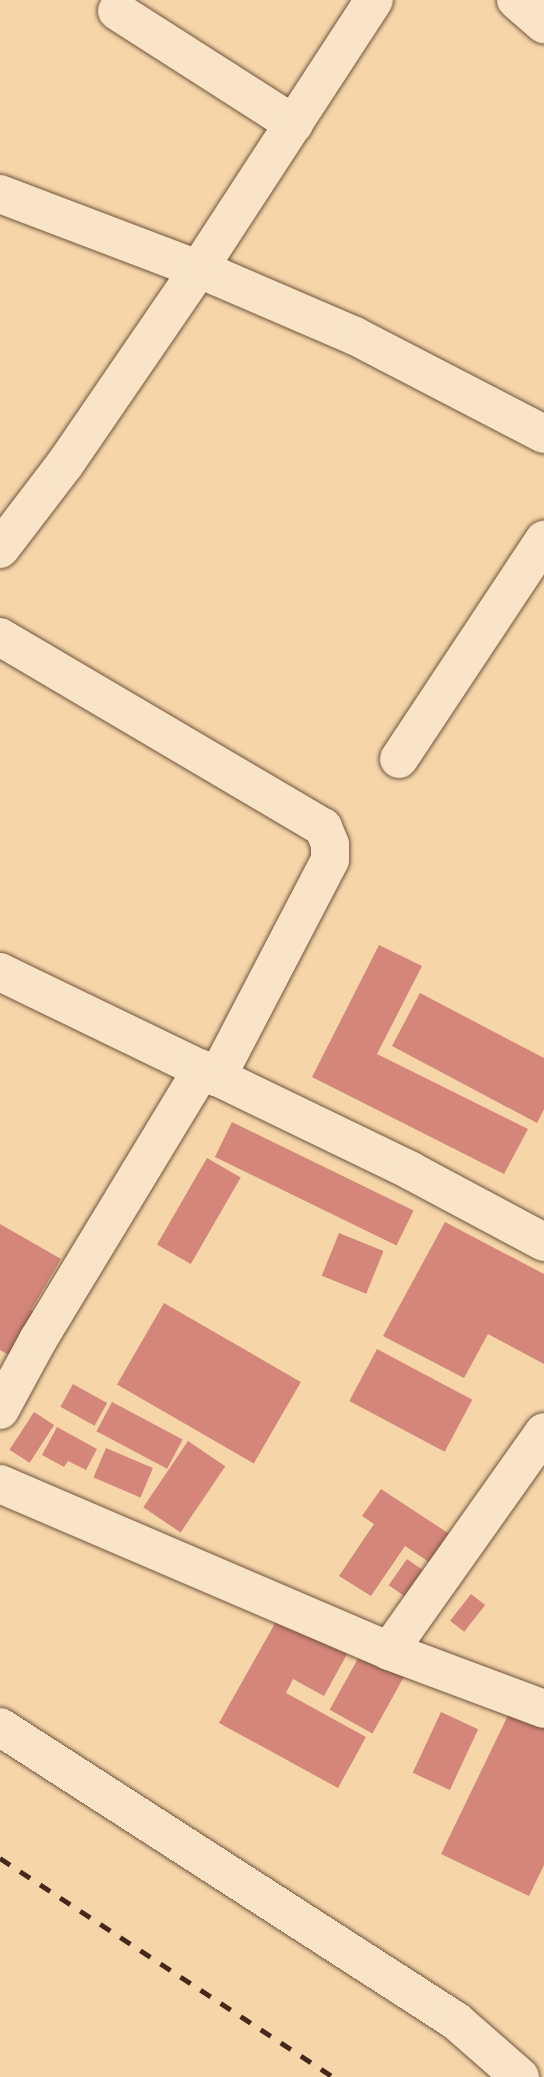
<!DOCTYPE html>
<style>
body{margin:0}
#map{position:relative;width:544px;height:2077px;overflow:hidden;background:#f6d6a9;font-family:"IM FELL French Canon",serif}
div>[style]{position:absolute}
.building>*{inset:0;background:#d38679;transform-origin:0 0}
.roads{filter:drop-shadow(0 0 2px #71543e) drop-shadow(0 0 2px #71543e)}
.minor>*{height:38px;margin:-19px;padding:0 19px;transform-origin:19px;border-radius:19px;background:#f9e4c7}
.rail>*{height:5px;margin-top:-2.5px;transform-origin:0;background:repeating-linear-gradient(90deg,#45281a 0 12px,transparent 0 24px)}
span{translate:-50% -50%;white-space:nowrap;text-align:center;line-height:1.15;-webkit-text-stroke:5px #f9e4c7;paint-order:stroke}
</style>
<div id="map">
<div class="building">
<i style="clip-path:polygon(379px 945px,422px 966px,377px 1054px,528px 1129px,504px 1174px,312px 1077px)"></i>
<i style="clip-path:polygon(420px 993px,544px 1058px,544px 1109px,537px 1123px,392px 1046px)"></i>
<i style="left:232px;top:1122px;width:202px;height:39px;rotate:26deg"></i>
<i style="left:207px;top:1158px;width:39px;height:100px;rotate:30deg"></i>
<i style="clip-path:polygon(445px 1222px,544px 1274px,544px 1364px,488px 1334px,464px 1378px,383px 1336px)"></i>
<i style="clip-path:polygon(0 1224px,61px 1259px,31px 1310px,41px 1316px,16px 1359px,0 1350px)"></i>
<i style="left:339px;top:1233px;width:48px;height:46px;rotate:22deg"></i>
<i style="left:164px;top:1303px;width:158px;height:94px;rotate:30deg"></i>
<i style="left:377px;top:1349px;width:108px;height:59px;rotate:28deg"></i>
<i style="left:73px;top:1384px;width:39px;height:26px;rotate:29deg"></i>
<i style="left:112px;top:1402px;width:80px;height:33px;rotate:28deg"></i>
<i style="left:34px;top:1412px;width:24px;height:45px;rotate:33deg"></i>
<i style="clip-path:polygon(57px 1427px,97px 1449px,86px 1470px,68px 1461px,64px 1467px,42px 1455px)"></i>
<i style="left:188px;top:1441px;width:45px;height:80px;rotate:34deg"></i>
<i style="left:106px;top:1448px;width:51px;height:32px;rotate:23deg"></i>
<i style="clip-path:polygon(381px 1489px,451px 1535px,432px 1564px,405px 1546px,371px 1596px,339px 1576px,374px 1524px,362px 1516px)"></i>
<i style="left:407px;top:1559px;width:19px;height:32px;rotate:35deg"></i>
<i style="left:471px;top:1594px;width:18px;height:34px;rotate:38deg"></i>
<i style="clip-path:polygon(283px 1609px,351px 1647px,324px 1696px,293px 1679px,286px 1693px,366px 1737px,338px 1788px,219px 1723px)"></i>
<i style="left:365px;top:1646px;width:49px;height:73px;rotate:29deg"></i>
<i style="clip-path:polygon(515px 1701px,544px 1715px,544px 1865px,529px 1896px,441px 1854px)"></i>
<i style="left:441px;top:1712px;width:41px;height:67px;rotate:25deg"></i>
</div>
<div class="roads">
<div class="minor">
<i style="left:516px;top:0;width:37px;rotate:41deg"></i>
<i style="left:117px;top:11px;width:210px;rotate:32.6deg"></i>
<i style="left:0;top:194px;width:233px;rotate:20.8deg"></i>
<i style="left:218px;top:277px;width:149px;rotate:23.3deg"></i>
<i style="left:355px;top:336px;width:213px;rotate:27.4deg"></i>
<i style="left:0;top:549px;width:107px;rotate:-52.6deg"></i>
<i style="left:65px;top:464px;width:235px;rotate:-55.6deg"></i>
<i style="left:198px;top:270px;width:322px;rotate:-56.9deg"></i>
<i style="left:0;top:637px;width:375px;rotate:30.5deg"></i>
<i style="left:323px;top:827px;width:18px;rotate:68deg"></i>
<i style="left:330px;top:844px;width:16px;rotate:90deg"></i>
<i style="left:330px;top:860px;width:245px;rotate:117.5deg"></i>
<i style="left:399px;top:759px;width:263px;rotate:-56.5deg"></i>
<i style="left:0;top:972px;width:457px;rotate:25.8deg"></i>
<i style="left:411px;top:1171px;width:151px;rotate:28.1deg"></i>
<i style="left:0;top:1410px;width:80px;rotate:-61.5deg"></i>
<i style="left:38px;top:1340px;width:317px;rotate:-58.8deg"></i>
<i style="left:0;top:1484px;width:423px;rotate:23.2deg"></i>
<i style="left:389px;top:1651px;width:165px;rotate:20.5deg"></i>
<i style="left:389px;top:1651px;width:268px;rotate:-54.7deg"></i>
<i style="left:0;top:1727px;width:543px;rotate:32.81deg"></i>
<i style="left:456px;top:2021px;width:85px;rotate:41.2deg"></i>
</div>
</div>
<div class="rail">
<i style="left:0;top:1858px;width:399px;rotate:33.3deg"></i>
</div>
</div>
